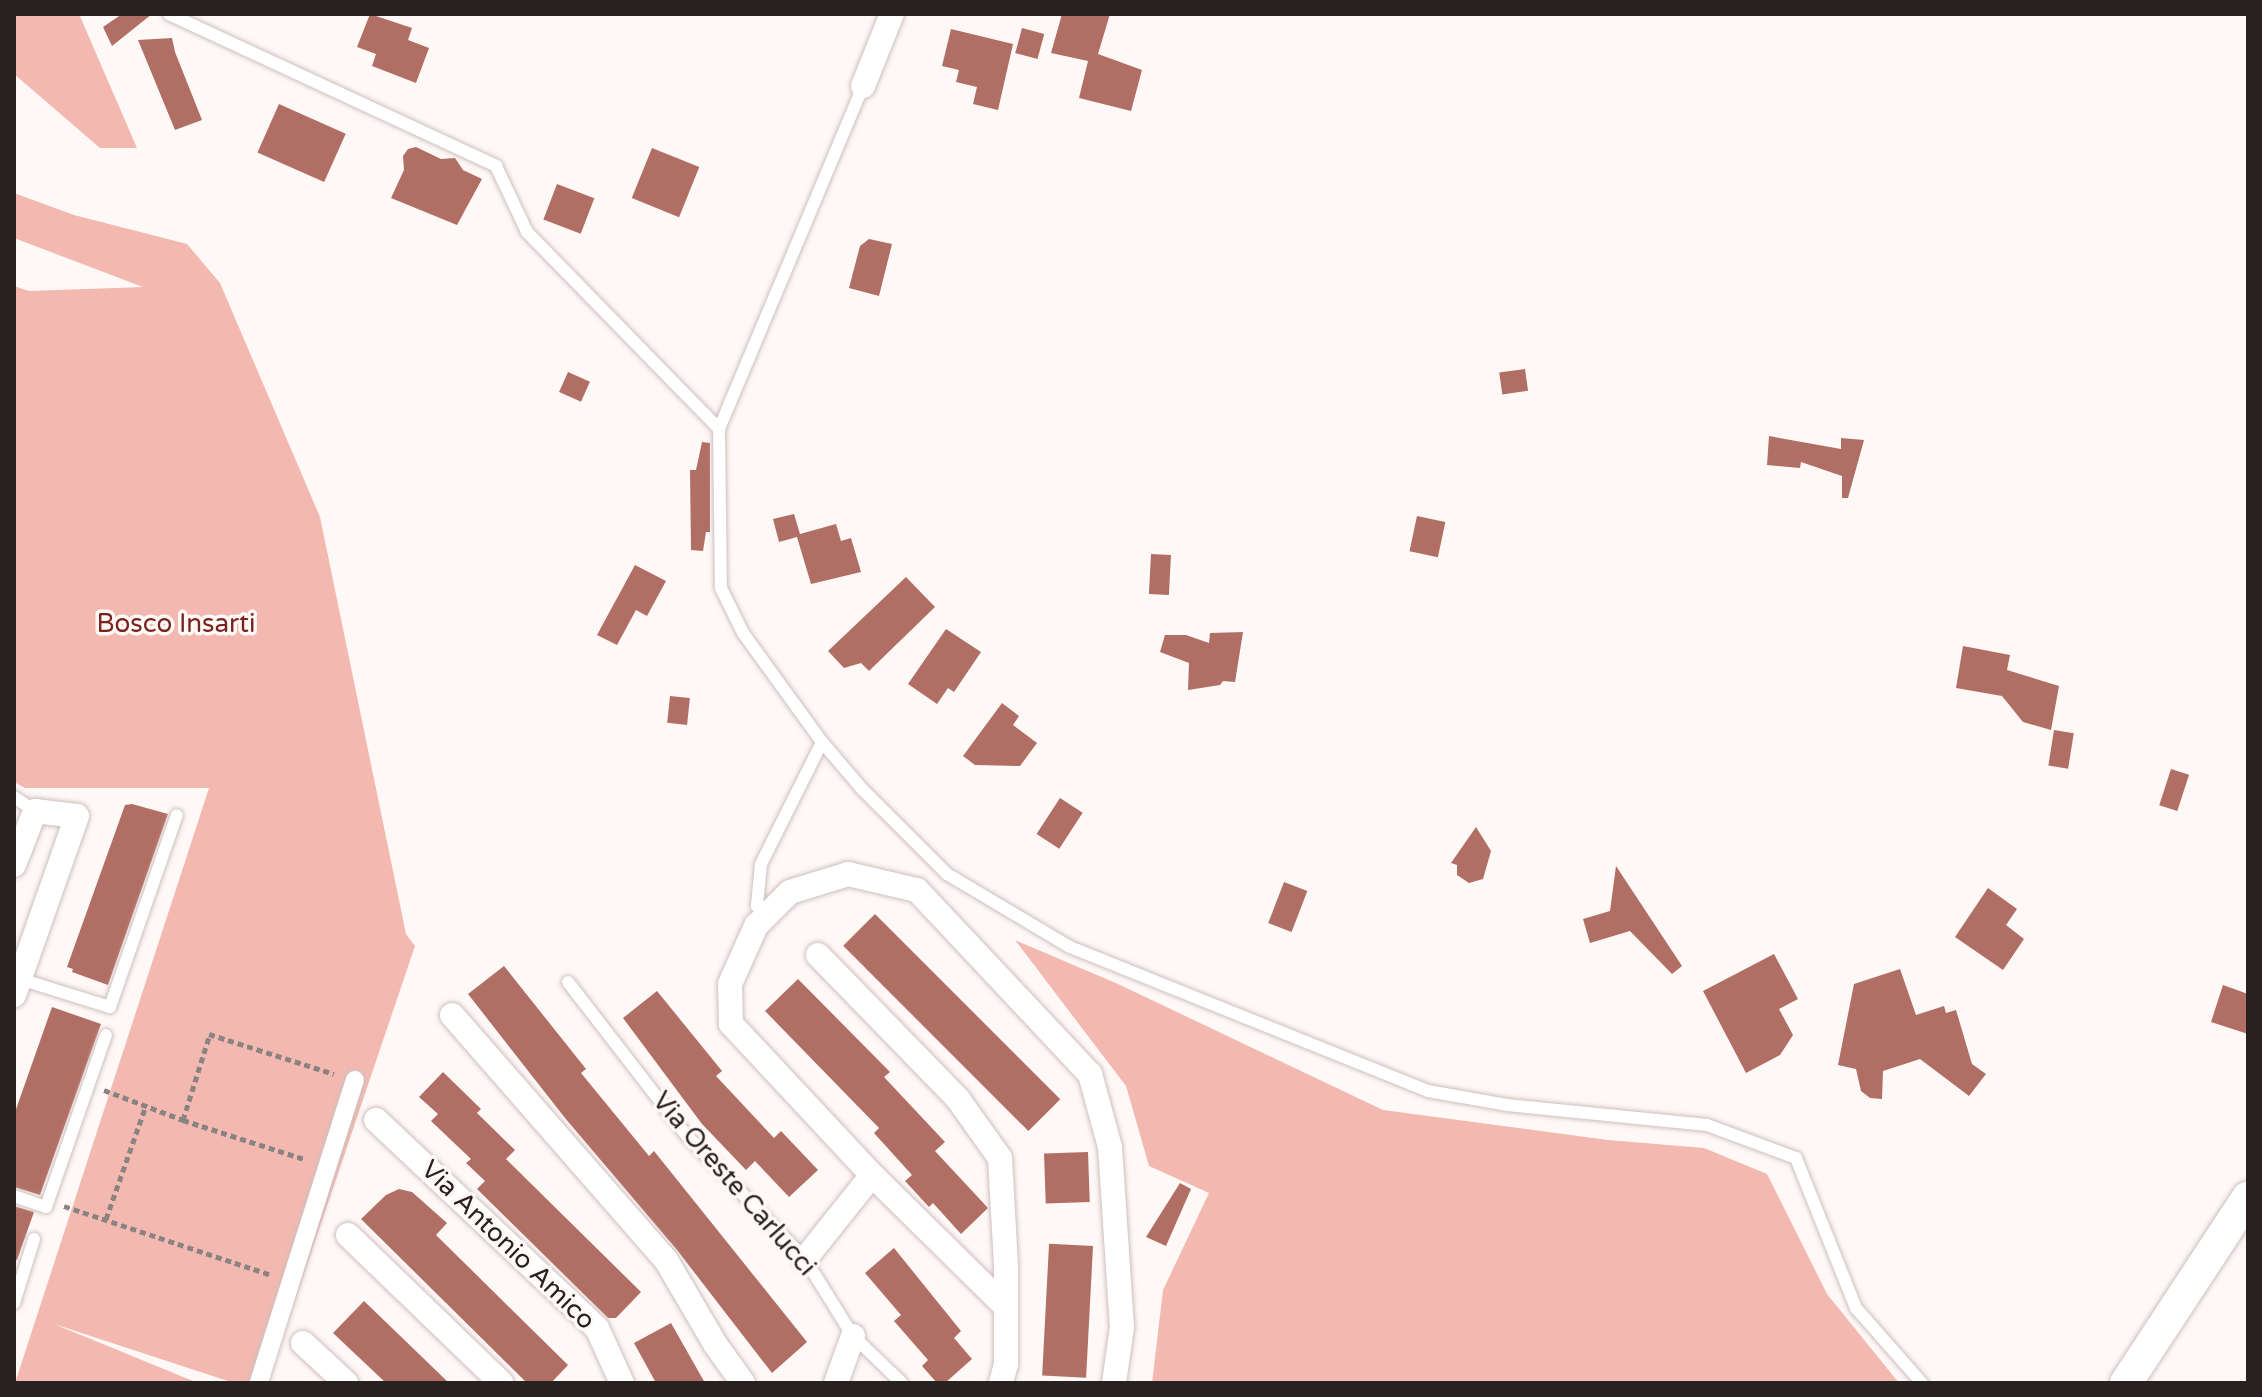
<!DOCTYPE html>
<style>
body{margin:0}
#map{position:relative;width:2262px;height:1397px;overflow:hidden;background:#fef8f7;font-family:"Varela Round",sans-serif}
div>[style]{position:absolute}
.green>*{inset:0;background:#f3b9b0}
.building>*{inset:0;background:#b16e64;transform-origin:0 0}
.path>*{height:5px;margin-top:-2.5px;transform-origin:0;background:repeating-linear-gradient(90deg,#898382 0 6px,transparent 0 10px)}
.roads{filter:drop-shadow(0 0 2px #cebfbd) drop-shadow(0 0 2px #cebfbd)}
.service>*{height:12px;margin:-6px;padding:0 6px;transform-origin:6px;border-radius:6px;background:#fff}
.pedestrian>*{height:18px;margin:-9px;padding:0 9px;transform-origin:9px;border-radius:9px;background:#fff}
.minor>*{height:24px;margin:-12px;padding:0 12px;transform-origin:12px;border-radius:12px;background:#fff}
.secondary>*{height:32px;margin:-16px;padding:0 16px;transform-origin:16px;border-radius:16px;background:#fff}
span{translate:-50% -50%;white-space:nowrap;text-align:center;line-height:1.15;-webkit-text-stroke:7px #fef8f7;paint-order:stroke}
.park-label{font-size:26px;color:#79251e}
.street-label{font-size:26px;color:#272120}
.frame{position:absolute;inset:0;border:16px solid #272120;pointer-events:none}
</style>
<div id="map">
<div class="green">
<i style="clip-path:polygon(14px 14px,79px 14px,137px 148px,100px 148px,14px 74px)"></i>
<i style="clip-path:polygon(14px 193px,74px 215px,187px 244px,220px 283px,320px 517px,406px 934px,415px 946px,267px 1383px,234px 1383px,54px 1324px,198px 1383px,15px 1383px,209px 788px,25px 788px,14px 782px,14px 286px,29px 291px,143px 287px,14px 238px)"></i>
<i style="clip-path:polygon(1015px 940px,1118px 984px,1383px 1110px,1608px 1140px,1704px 1148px,1767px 1174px,1827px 1294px,1899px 1383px,1152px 1383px,1163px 1290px,1209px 1193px,1149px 1166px,1126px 1086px)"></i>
</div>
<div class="building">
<i style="clip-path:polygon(122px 14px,152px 14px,112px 46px,103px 27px)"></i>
<i style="clip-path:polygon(370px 14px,412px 28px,408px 40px,429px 48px,416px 83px,372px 66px,376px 54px,357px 47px)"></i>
<i style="clip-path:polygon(1062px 14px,1110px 14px,1098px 54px,1142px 70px,1131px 111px,1079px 98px,1088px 61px,1051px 53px)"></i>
<i style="left:1022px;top:28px;width:23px;height:26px;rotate:15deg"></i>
<i style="clip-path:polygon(951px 29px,1013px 44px,998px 110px,973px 104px,977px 87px,956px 82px,959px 70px,942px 66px)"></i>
<i style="clip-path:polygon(172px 38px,175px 52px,202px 120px,175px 130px,138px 40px)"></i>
<i style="left:279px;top:104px;width:73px;height:53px;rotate:24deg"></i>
<i style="clip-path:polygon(416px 147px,441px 159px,455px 158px,463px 170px,482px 179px,457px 225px,391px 198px,404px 170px,403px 156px,408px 149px)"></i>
<i style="left:652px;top:148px;width:51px;height:54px;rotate:22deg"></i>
<i style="left:557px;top:184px;width:40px;height:38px;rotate:21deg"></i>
<i style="clip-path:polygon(869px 239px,892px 244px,879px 296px,849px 288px,860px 246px)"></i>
<i style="left:1525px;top:369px;width:22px;height:26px;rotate:82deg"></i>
<i style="left:568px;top:372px;width:24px;height:22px;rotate:24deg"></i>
<i style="clip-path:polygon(1769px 436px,1841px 449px,1841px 438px,1864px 440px,1848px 498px,1842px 498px,1842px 476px,1801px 462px,1800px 468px,1767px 465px)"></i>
<i style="clip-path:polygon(702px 442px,710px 443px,710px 532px,706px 532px,703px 551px,691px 550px,690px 470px,696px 470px)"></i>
<i style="clip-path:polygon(794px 514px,800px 534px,836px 524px,841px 541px,851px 538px,861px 572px,811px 584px,797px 537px,779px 542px,773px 519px)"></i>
<i style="left:1417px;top:516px;width:29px;height:36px;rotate:12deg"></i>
<i style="left:1151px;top:554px;width:20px;height:40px;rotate:3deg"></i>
<i style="clip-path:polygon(635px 565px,666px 581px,647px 616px,636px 610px,617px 645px,597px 635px)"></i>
<i style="clip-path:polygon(906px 577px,935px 607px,869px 671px,861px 663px,844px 668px,828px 651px)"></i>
<i style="clip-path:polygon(946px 629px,981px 652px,954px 692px,948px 688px,937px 704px,908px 684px)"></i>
<i style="clip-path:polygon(1243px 632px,1235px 682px,1223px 681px,1220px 685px,1188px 690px,1189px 663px,1160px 652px,1165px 635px,1186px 635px,1209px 643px,1210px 633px)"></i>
<i style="clip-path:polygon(1963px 646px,2010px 655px,2007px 670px,2059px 686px,2051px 730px,2023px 722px,2002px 696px,1956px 688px)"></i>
<i style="left:670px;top:696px;width:20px;height:27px;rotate:6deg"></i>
<i style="clip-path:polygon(1002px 703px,1019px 716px,1013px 725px,1037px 743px,1020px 766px,975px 765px,963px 756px)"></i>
<i style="left:2054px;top:730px;width:20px;height:36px;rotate:9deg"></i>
<i style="left:2171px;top:769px;width:19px;height:38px;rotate:18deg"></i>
<i style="left:1060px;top:798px;width:27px;height:43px;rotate:33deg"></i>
<i style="clip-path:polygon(132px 804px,168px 814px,108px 985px,72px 972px,73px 969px,67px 967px,125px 805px)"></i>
<i style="clip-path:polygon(1476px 827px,1491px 851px,1483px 879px,1469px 883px,1457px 875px,1457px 865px,1451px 863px)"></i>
<i style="clip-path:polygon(1616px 866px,1682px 966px,1672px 974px,1630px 931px,1590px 943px,1583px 919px,1610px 911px)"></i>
<i style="left:1284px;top:882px;width:25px;height:44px;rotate:21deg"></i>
<i style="clip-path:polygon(1988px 888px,2017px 909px,2006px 925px,2024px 939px,2003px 970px,1955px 937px)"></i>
<i style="left:875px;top:914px;width:262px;height:45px;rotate:45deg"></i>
<i style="clip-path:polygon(1774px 954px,1798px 999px,1779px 1009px,1793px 1035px,1780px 1055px,1746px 1073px,1703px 991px)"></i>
<i style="clip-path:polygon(504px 966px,586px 1069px,581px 1073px,649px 1156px,654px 1151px,807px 1342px,772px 1373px,677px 1250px,565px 1118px,468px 994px)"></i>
<i style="clip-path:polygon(1900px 969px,1916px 1015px,1944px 1006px,1946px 1013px,1956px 1010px,1972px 1064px,1986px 1074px,1969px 1096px,1920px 1059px,1883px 1071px,1882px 1099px,1870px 1098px,1861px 1091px,1856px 1069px,1838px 1065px,1854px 984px)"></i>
<i style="clip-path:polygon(798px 979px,890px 1072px,884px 1077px,945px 1142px,935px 1151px,988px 1208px,961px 1234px,933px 1203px,929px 1207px,905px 1181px,912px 1175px,874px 1133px,879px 1128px,765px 1011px)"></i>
<i style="clip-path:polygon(2223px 985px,2248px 994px,2248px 1034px,2211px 1022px)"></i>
<i style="clip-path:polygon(657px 991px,722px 1071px,716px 1076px,774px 1138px,781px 1131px,818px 1170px,789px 1197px,755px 1161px,746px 1170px,702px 1124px,623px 1018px)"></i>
<i style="clip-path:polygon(52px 1007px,101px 1024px,40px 1195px,14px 1187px,14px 1115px)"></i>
<i style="clip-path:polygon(443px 1072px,481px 1109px,477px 1113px,515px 1150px,506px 1159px,641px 1292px,616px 1318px,608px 1318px,477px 1189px,485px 1181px,466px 1163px,471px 1159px,431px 1121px,438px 1114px,419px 1097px)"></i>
<i style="left:1088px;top:1152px;width:50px;height:44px;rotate:88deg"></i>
<i style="clip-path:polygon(1180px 1183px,1191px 1189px,1166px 1246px,1146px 1237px)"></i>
<i style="clip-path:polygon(399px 1189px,412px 1192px,447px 1223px,436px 1235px,568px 1365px,551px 1383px,527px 1383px,361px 1219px,386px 1195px)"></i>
<i style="clip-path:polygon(14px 1206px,34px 1212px,17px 1260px,14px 1259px)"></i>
<i style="left:1093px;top:1246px;width:132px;height:44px;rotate:93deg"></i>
<i style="clip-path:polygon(894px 1248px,961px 1331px,954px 1338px,972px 1359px,945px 1383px,937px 1383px,922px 1366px,928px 1360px,894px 1321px,901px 1315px,865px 1273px)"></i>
<i style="clip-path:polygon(364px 1301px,449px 1383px,386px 1383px,333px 1333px)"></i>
<i style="clip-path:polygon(671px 1323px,705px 1383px,656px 1383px,634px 1343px)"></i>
</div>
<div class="path">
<i style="left:209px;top:1034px;width:131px;rotate:17.7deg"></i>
<i style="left:104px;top:1090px;width:85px;rotate:20.8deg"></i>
<i style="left:183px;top:1120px;width:90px;rotate:-72.6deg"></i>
<i style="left:183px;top:1120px;width:130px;rotate:17.9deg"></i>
<i style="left:64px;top:1206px;width:218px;rotate:18.4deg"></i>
<i style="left:106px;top:1219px;width:118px;rotate:-70.6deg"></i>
</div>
<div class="roads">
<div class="service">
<i style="left:169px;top:14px;width:361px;rotate:24.9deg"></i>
<i style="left:496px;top:166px;width:73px;rotate:64.8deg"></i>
<i style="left:527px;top:232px;width:275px;rotate:45.7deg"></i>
<i style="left:719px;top:429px;width:159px;rotate:89.3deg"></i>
<i style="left:721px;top:588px;width:50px;rotate:63.9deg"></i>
<i style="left:743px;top:633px;width:135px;rotate:54.1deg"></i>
<i style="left:822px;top:742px;width:62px;rotate:49.6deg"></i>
<i style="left:862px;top:789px;width:120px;rotate:45deg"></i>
<i style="left:947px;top:874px;width:143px;rotate:30.7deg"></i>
<i style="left:1070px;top:947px;width:386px;rotate:21.9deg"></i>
<i style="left:1428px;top:1091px;width:80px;rotate:10deg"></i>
<i style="left:1507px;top:1105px;width:201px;rotate:5.7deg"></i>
<i style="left:1707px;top:1125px;width:95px;rotate:20.3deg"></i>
<i style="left:1796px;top:1158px;width:162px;rotate:68.2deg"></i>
<i style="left:1856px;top:1308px;width:100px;rotate:48.7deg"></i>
<i style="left:719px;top:429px;width:372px;rotate:-67.2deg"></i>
<i style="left:14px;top:797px;width:25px;rotate:34deg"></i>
<i style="left:768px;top:914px;width:14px;rotate:-144deg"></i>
<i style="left:757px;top:906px;width:42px;rotate:-84.6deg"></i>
<i style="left:761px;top:864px;width:136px;rotate:-63.4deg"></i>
<i style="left:20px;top:979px;width:94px;rotate:17.3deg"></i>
<i style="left:110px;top:1007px;width:203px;rotate:-70.8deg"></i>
<i style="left:568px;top:982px;width:196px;rotate:52.3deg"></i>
<i style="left:688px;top:1137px;width:169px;rotate:46.2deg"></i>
<i style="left:805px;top:1259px;width:91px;rotate:58.1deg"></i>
<i style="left:853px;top:1336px;width:68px;rotate:43.8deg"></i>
<i style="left:14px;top:1196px;width:34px;rotate:19deg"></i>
<i style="left:46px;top:1207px;width:182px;rotate:-70.8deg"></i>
<i style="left:14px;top:1303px;width:67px;rotate:-72.6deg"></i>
</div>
<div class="pedestrian">
<i style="left:259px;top:1382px;width:317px;rotate:-72.4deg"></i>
</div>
<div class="minor">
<i style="left:863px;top:86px;width:78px;rotate:-68.1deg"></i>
<i style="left:14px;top:865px;width:58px;rotate:-68.7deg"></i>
<i style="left:35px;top:811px;width:42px;rotate:6.8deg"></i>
<i style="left:77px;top:816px;width:190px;rotate:109.4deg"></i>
<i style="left:818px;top:955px;width:201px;rotate:45.8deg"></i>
<i style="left:958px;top:1099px;width:72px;rotate:54.6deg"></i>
<i style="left:1000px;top:1158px;width:109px;rotate:86.8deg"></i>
<i style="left:1006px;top:1267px;width:97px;rotate:90deg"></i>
<i style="left:1006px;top:1364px;width:20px;rotate:105deg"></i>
<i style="left:452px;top:1015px;width:325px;rotate:48.9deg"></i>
<i style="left:666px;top:1260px;width:97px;rotate:59.7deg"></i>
<i style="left:715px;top:1344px;width:48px;rotate:54.3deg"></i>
<i style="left:376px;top:1120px;width:303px;rotate:43.3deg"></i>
<i style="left:597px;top:1328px;width:60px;rotate:65.6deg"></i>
<i style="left:348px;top:1235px;width:213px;rotate:44deg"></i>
<i style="left:805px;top:1259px;width:107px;rotate:-51.4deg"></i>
<i style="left:1006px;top:1307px;width:188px;rotate:-135.4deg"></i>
<i style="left:872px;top:1175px;width:207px;rotate:-133deg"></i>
<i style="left:731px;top:1024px;width:40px;rotate:-91.4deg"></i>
<i style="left:730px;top:984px;width:64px;rotate:-65.9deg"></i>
<i style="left:756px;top:926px;width:48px;rotate:-45deg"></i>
<i style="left:790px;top:892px;width:61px;rotate:-17.2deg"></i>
<i style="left:848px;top:874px;width:71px;rotate:13.1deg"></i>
<i style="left:917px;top:890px;width:253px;rotate:46.8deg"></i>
<i style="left:1090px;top:1074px;width:76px;rotate:74.7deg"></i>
<i style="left:1110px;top:1147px;width:180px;rotate:86.2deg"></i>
<i style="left:1122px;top:1327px;width:57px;rotate:98.1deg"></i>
<i style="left:303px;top:1343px;width:59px;rotate:42.9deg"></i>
<i style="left:836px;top:1383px;width:50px;rotate:-70.1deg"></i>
</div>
<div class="secondary">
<i style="left:2126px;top:1383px;width:222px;rotate:-56.7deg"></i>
</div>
</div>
<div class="park-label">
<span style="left:176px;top:624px">Bosco Insarti</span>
</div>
<div class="street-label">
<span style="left:734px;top:1184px;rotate:49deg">Via Oreste Carlucci</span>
<span style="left:508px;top:1245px;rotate:44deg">Via Antonio Amico</span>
</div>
<div class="frame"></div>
</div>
